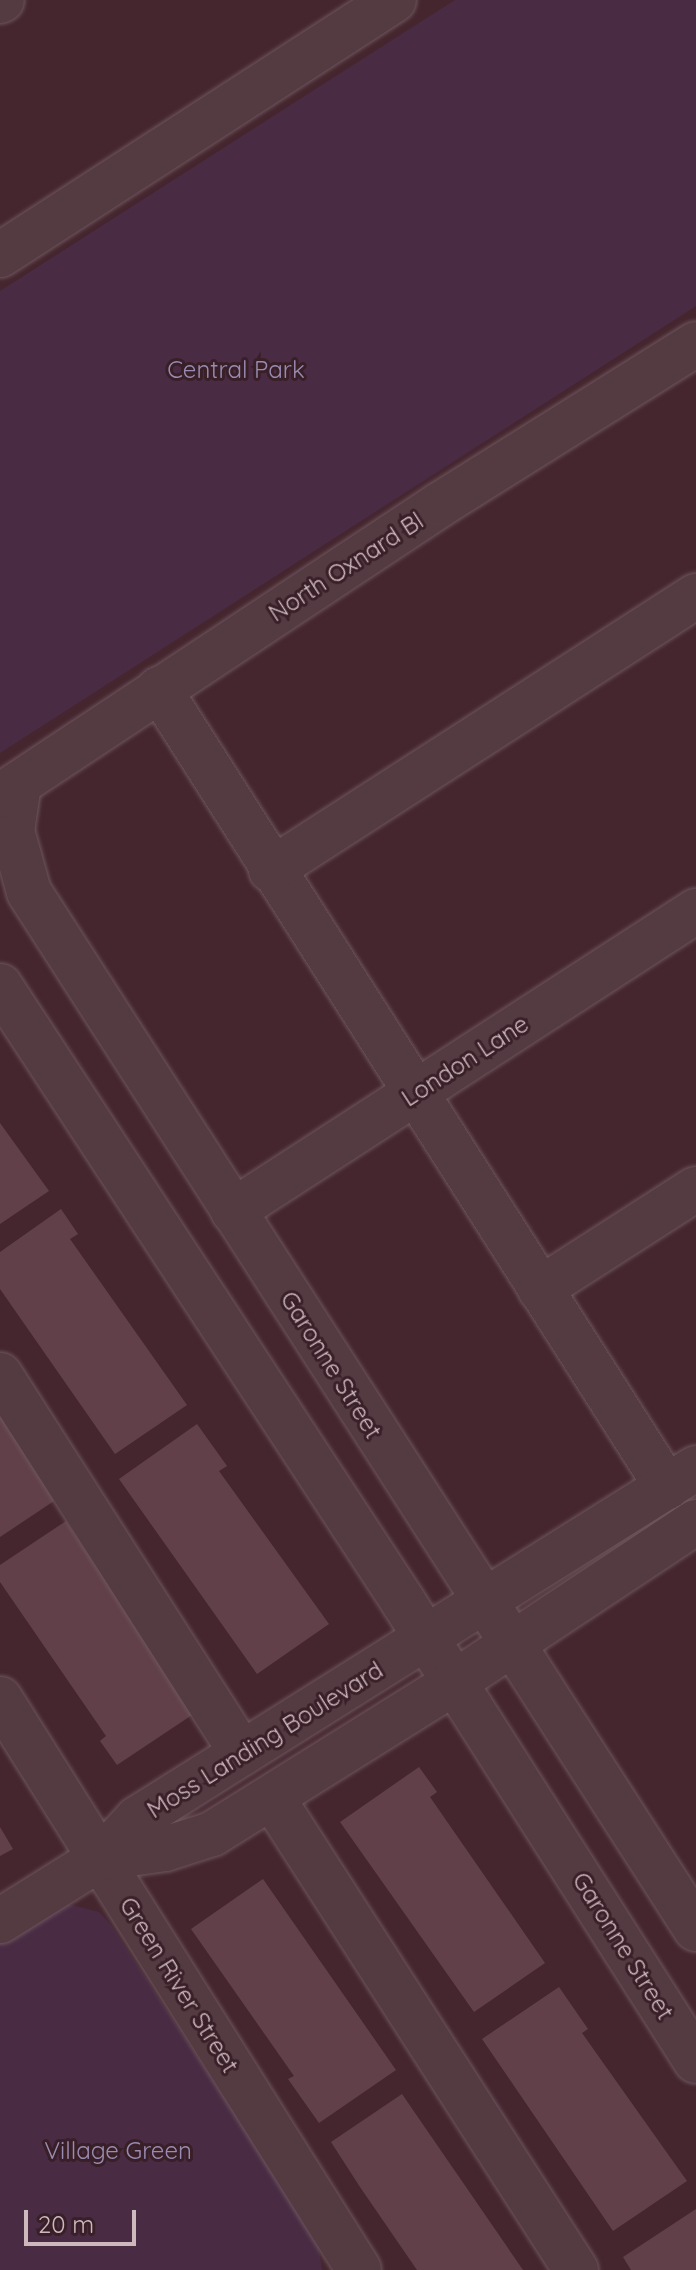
<!DOCTYPE html>
<style>
body{margin:0}
#map{position:relative;width:696px;height:2270px;overflow:hidden;background:#45262f;font-family:Quicksand,sans-serif}
div>[style]{position:absolute}
.green>*{inset:0;background:#492c44}
.building>*{inset:0;background:#62404a}
.roads{filter:drop-shadow(0 0 2px #6e565d) drop-shadow(0 0 2px #6e565d)}
.minor>*{height:44px;margin:-22px;padding:0 22px;transform-origin:22px;border-radius:22px;background:#543b42}
span{translate:-50% -50%;white-space:nowrap;text-align:center;line-height:1.15;-webkit-text-stroke:6px #391f27;paint-order:stroke}
.park-label{font-size:24px;color:#998cb2}
.street-label{font-size:24px;color:#cdb8be}
.scale{position:absolute;left:24px;top:2210px;width:112px;height:36px;box-sizing:border-box;border:4px solid #cdb8be;border-top:0;padding-left:10px;font-size:24px;line-height:28px;white-space:nowrap;color:#cdb8be;-webkit-text-stroke:6px #391f27;paint-order:stroke}
</style>
<div id="map">
<div class="green">
<i style="clip-path:polygon(455px 0,696px 0,696px 306px,0 753px,0 291px)"></i>
<i style="clip-path:polygon(68px 1904px,99px 1912px,111px 1925px,318px 2242px,322px 2270px,0 2270px,0 1942px)"></i>
</div>
<div class="building">
<i style="clip-path:polygon(0 1123px,49px 1191px,0 1224px)"></i>
<i style="clip-path:polygon(61px 1209px,78px 1234px,70px 1239px,187px 1405px,115px 1454px,0 1289px,0 1252px)"></i>
<i style="clip-path:polygon(0 1414px,57px 1499px,0 1537px)"></i>
<i style="clip-path:polygon(197px 1424px,227px 1466px,219px 1471px,329px 1624px,257px 1674px,119px 1479px)"></i>
<i style="clip-path:polygon(66px 1521px,195px 1713px,117px 1765px,100px 1741px,106px 1736px,0 1582px,0 1565px)"></i>
<i style="clip-path:polygon(419px 1767px,437px 1792px,430px 1797px,545px 1963px,474px 2012px,340px 1822px)"></i>
<i style="clip-path:polygon(0 1827px,13px 1849px,0 1856px)"></i>
<i style="clip-path:polygon(263px 1879px,396px 2070px,319px 2123px,288px 2079px,294px 2076px,191px 1929px)"></i>
<i style="clip-path:polygon(559px 1987px,588px 2029px,582px 2033px,687px 2181px,613px 2231px,482px 2039px)"></i>
<i style="clip-path:polygon(402px 2094px,523px 2270px,417px 2270px,360px 2187px,331px 2142px)"></i>
<i style="clip-path:polygon(696px 2209px,696px 2270px,631px 2270px,623px 2257px)"></i>
</div>
<div class="roads">
<div class="minor">
<i style="left:0;top:1px;width:2px;rotate:-27deg"></i>
<i style="left:0;top:255px;width:469px;rotate:-32.9deg"></i>
<i style="left:159px;top:689px;width:946px;rotate:57.52deg"></i>
<i style="left:19px;top:784px;width:48px;rotate:98.5deg"></i>
<i style="left:12px;top:831px;width:63px;rotate:74.4deg"></i>
<i style="left:29px;top:892px;width:1233px;rotate:57.25deg"></i>
<i style="left:0;top:796px;width:529px;rotate:-33.51deg"></i>
<i style="left:441px;top:504px;width:301px;rotate:-32.1deg"></i>
<i style="left:271px;top:870px;width:506px;rotate:-32.81deg"></i>
<i style="left:0;top:986px;width:737px;rotate:56.78deg"></i>
<i style="left:404px;top:1603px;width:543px;rotate:57.48deg"></i>
<i style="left:233px;top:1211px;width:552px;rotate:-32.94deg"></i>
<i style="left:540px;top:1289px;width:185px;rotate:-32.7deg"></i>
<i style="left:0;top:1375px;width:449px;rotate:57.4deg"></i>
<i style="left:0;top:1699px;width:674px;rotate:57.84deg"></i>
<i style="left:273px;top:1799px;width:560px;rotate:57.25deg"></i>
<i style="left:101px;top:1858px;width:65px;rotate:-8deg"></i>
<i style="left:165px;top:1849px;width:49px;rotate:-17.7deg"></i>
<i style="left:212px;top:1834px;width:287px;rotate:-32deg"></i>
<i style="left:455px;top:1682px;width:289px;rotate:-33.6deg"></i>
<i style="left:0;top:1921px;width:119px;rotate:-32deg"></i>
<i style="left:101px;top:1858px;width:53px;rotate:-47.3deg"></i>
<i style="left:137px;top:1819px;width:660px;rotate:-32.12deg"></i>
</div>
</div>
<div class="park-label">
<span style="left:236px;top:370px">Central Park</span>
<span style="left:118px;top:2151px">Village Green</span>
</div>
<div class="street-label">
<span style="left:346px;top:567px;rotate:-33deg">North Oxnard Bl</span>
<span style="left:465px;top:1061px;rotate:-33deg">London Lane</span>
<span style="left:331px;top:1365px;rotate:58deg">Garonne Street</span>
<span style="left:265px;top:1740px;rotate:-32deg">Moss Landing Boulevard</span>
<span style="left:623px;top:1946px;rotate:58deg">Garonne Street</span>
<span style="left:179px;top:1985px;rotate:58deg">Green River Street</span>
</div>
<div class="scale">20 m</div>
</div>
